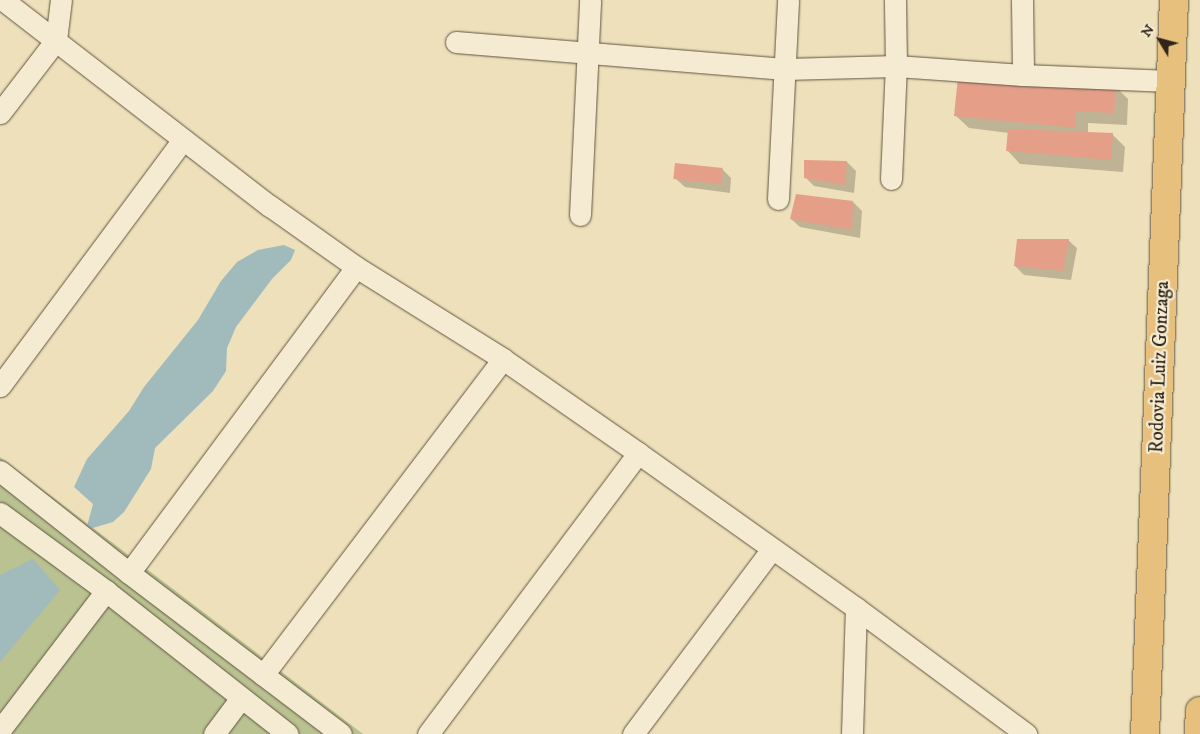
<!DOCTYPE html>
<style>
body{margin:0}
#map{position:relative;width:1200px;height:734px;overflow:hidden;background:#eee0ba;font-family:"IM FELL DW Pica",serif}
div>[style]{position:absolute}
.green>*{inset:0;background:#b9c290}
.water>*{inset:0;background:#a1babc}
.shadow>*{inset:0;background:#0003}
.building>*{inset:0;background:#e59e88;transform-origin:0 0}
.roads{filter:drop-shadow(0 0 1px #605440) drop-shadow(0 0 1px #605440)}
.minor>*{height:21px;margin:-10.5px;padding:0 10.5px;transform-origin:10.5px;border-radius:10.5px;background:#f4ebd2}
.trunk>*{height:28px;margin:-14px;padding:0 14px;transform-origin:14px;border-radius:14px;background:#e7c07d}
span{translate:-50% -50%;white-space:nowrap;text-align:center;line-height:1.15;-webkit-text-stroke:4.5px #f4ebd2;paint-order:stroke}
.street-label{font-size:19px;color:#302518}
.north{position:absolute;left:1135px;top:15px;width:50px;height:50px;-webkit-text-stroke:4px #f4ebd2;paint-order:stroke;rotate:307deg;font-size:14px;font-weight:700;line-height:20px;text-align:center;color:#302518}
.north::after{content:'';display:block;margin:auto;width:18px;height:22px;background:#302518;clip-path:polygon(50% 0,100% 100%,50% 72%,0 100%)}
</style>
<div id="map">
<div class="green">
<i style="clip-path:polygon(0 457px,325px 705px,363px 734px,0 734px)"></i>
</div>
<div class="water">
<i style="clip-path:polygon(284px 245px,295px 250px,291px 260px,272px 279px,236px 327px,227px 348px,226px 371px,213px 391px,155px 448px,151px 469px,124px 512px,113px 522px,86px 530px,93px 504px,74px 487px,87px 459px,129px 411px,144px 387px,198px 320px,221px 281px,237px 262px,258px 250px)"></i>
<i style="clip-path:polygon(33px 559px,60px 590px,0 662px,0 575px)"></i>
</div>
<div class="shadow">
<i style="clip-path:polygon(1115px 86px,1128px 99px,1127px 125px,1088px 123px,1088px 133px,1112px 134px,1125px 147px,1123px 172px,1020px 164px,1007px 150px,1009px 133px,969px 128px,955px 115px)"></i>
<i style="clip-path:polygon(805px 161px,847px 162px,856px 171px,854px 193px,814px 186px,805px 177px)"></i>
<i style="clip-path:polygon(722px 169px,731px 178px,730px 193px,685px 187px,676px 179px)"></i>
<i style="clip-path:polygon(853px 202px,862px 211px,860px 238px,800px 227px,791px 219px)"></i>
<i style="clip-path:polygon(1068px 240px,1077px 248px,1071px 280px,1024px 275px,1015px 266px)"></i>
</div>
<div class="building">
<i style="clip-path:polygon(958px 77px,1116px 85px,1114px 113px,1075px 111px,1076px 128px,954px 116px)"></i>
<i style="clip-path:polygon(1008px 129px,1113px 133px,1111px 160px,1006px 151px)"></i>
<i style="clip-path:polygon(804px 160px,847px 161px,845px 185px,804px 178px)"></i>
<i style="left:675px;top:163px;width:48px;height:16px;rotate:6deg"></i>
<i style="clip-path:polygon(796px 194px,853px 201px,852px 230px,790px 219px)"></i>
<i style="clip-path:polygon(1017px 239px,1069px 239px,1063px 271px,1014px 266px)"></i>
</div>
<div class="roads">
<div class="minor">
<i style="left:3px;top:0;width:337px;rotate:37.7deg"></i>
<i style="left:270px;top:206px;width:105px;rotate:35.3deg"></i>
<i style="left:356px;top:267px;width:173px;rotate:32deg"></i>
<i style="left:503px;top:359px;width:165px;rotate:34.8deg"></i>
<i style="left:638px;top:453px;width:267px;rotate:35.4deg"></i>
<i style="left:856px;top:608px;width:212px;rotate:36.5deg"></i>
<i style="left:1022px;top:0;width:75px;rotate:89.2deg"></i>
<i style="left:456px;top:42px;width:330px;rotate:4.7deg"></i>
<i style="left:785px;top:69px;width:111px;rotate:-1.5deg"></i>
<i style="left:896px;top:66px;width:127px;rotate:4.1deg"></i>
<i style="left:1023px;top:75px;width:147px;rotate:2.3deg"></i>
<i style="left:0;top:113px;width:92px;rotate:-52.5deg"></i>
<i style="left:56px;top:40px;width:40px;rotate:-82.9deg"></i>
<i style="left:891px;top:179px;width:113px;rotate:-87.5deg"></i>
<i style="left:896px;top:66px;width:66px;rotate:-90.9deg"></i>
<i style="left:778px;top:199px;width:199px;rotate:-87.1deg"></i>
<i style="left:580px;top:215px;width:215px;rotate:-87.3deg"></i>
<i style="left:0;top:386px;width:307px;rotate:-53.4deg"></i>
<i style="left:0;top:471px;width:164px;rotate:38.3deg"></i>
<i style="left:129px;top:573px;width:266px;rotate:37.2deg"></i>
<i style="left:0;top:513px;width:132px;rotate:36.3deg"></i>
<i style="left:106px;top:591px;width:231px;rotate:38.2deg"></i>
<i style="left:129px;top:573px;width:381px;rotate:-53.4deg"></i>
<i style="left:263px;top:675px;width:397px;rotate:-52.8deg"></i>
<i style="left:0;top:730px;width:175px;rotate:-52.7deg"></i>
<i style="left:214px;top:734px;width:45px;rotate:-53.1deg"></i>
<i style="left:428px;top:734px;width:351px;rotate:-53.2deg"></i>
<i style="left:633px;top:734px;width:231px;rotate:-53.1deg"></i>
<i style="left:852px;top:734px;width:126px;rotate:-88.2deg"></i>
</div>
<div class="trunk">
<i style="left:1145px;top:734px;width:735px;rotate:-87.74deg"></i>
<i style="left:1199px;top:734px;width:23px;rotate:-88deg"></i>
</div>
</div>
<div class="street-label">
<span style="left:1160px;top:367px;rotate:-88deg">Rodovia Luiz Gonzaga</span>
</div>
<div class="north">N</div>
</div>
